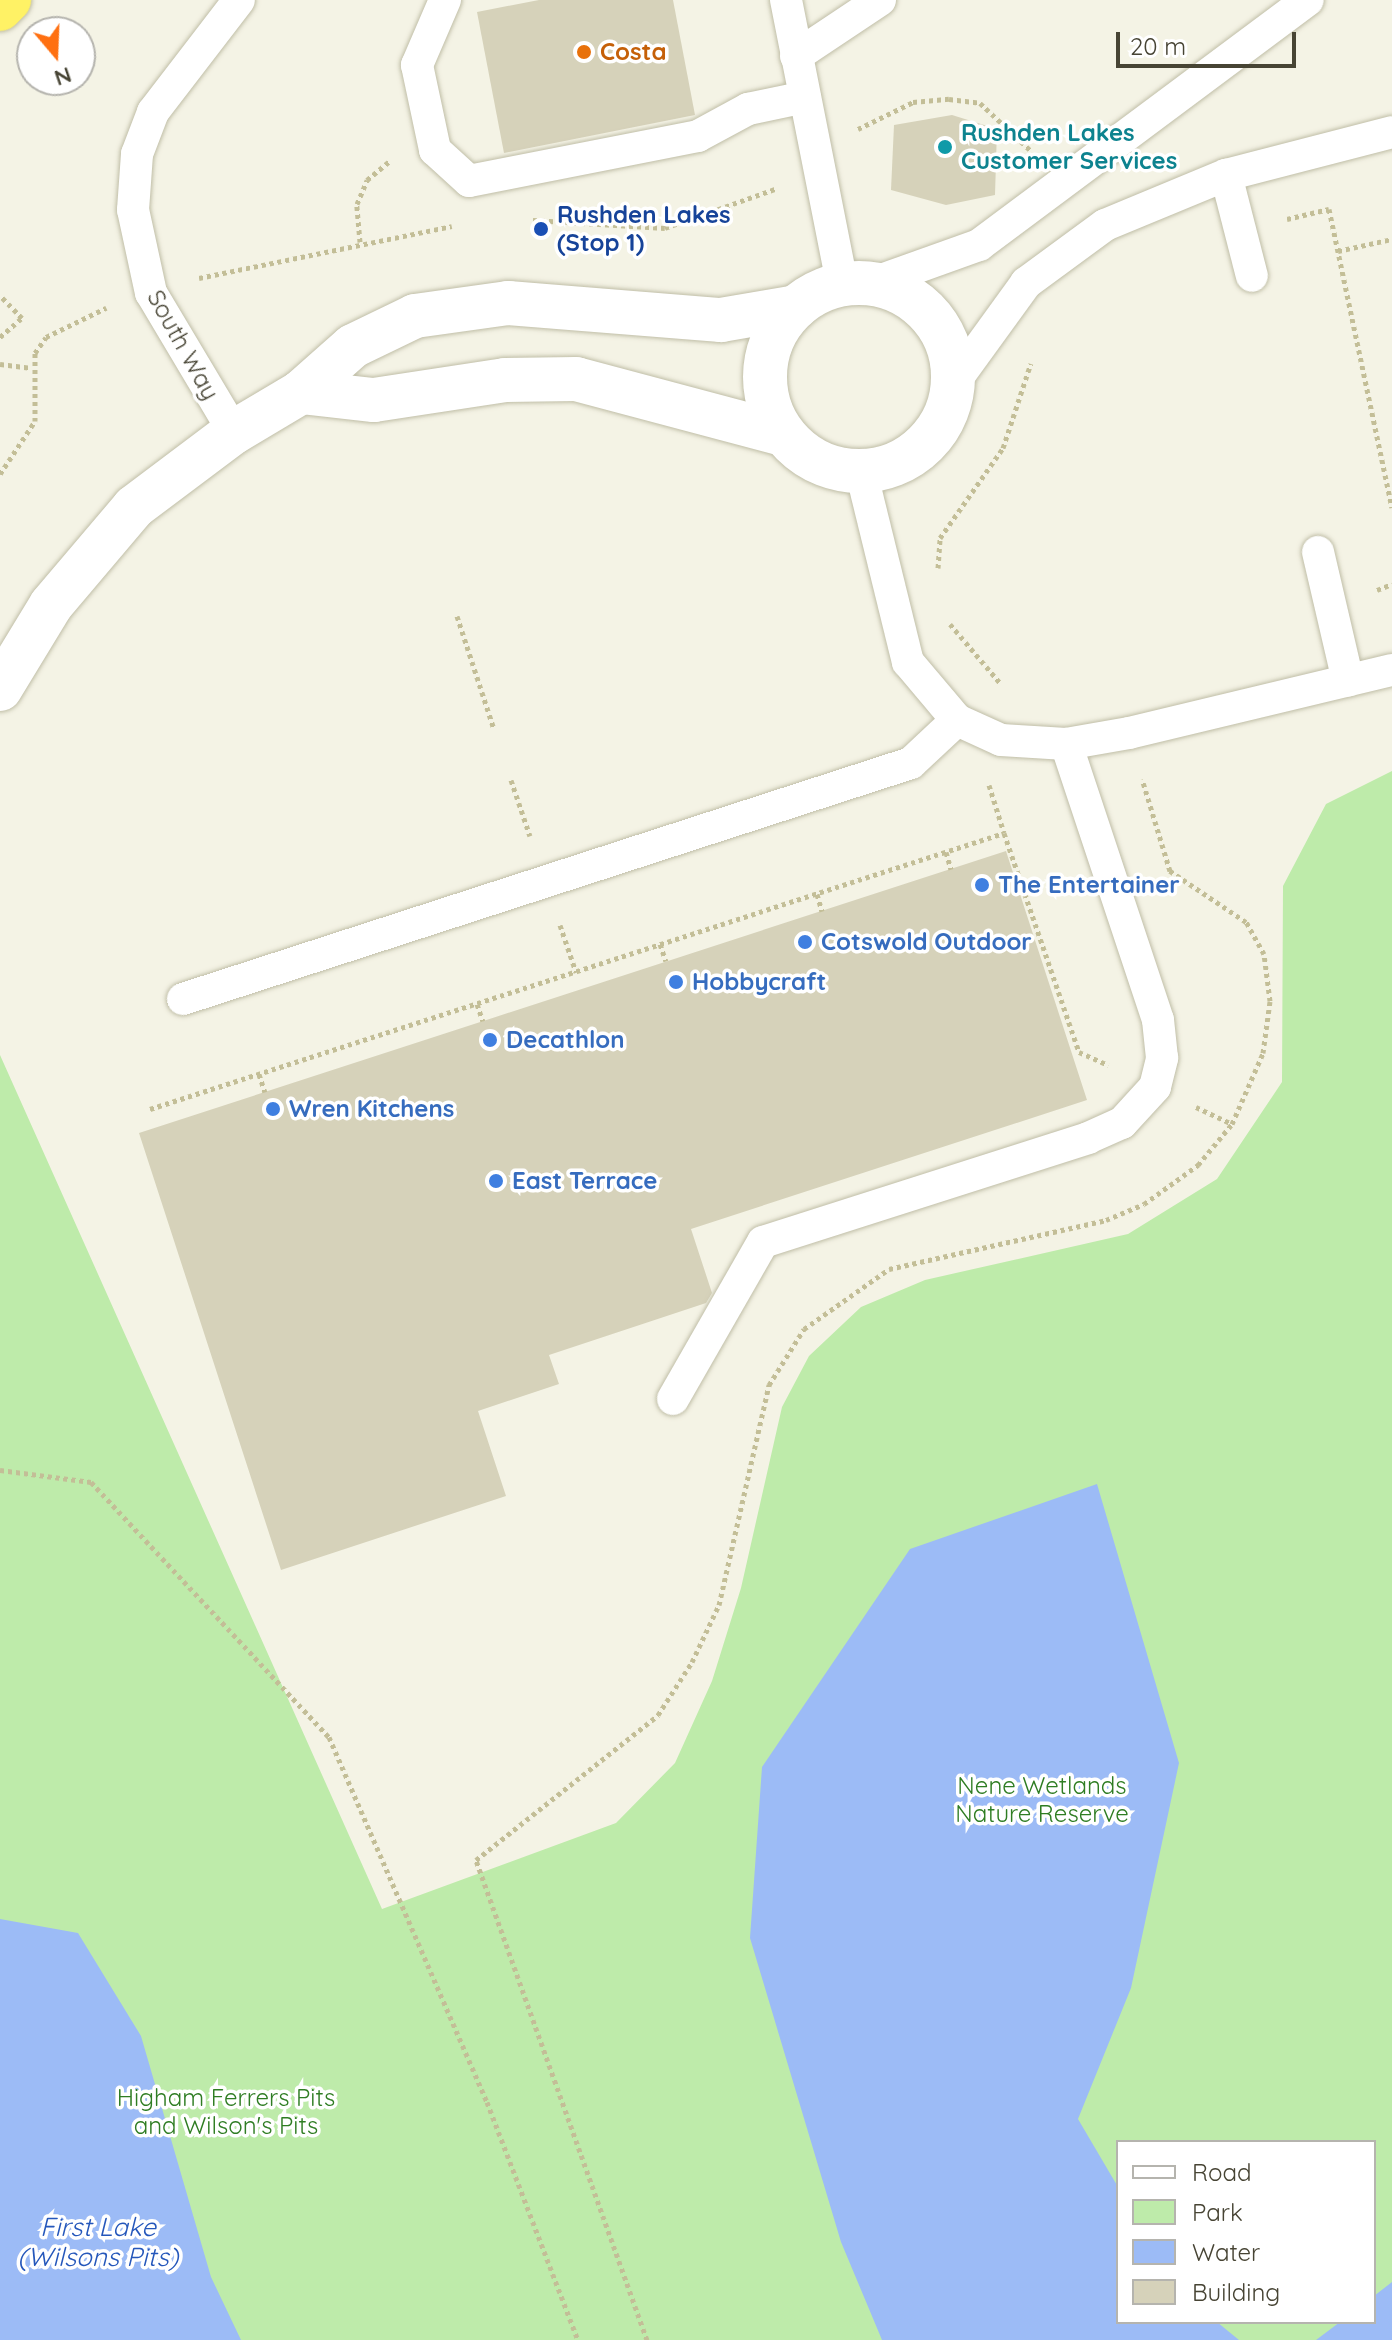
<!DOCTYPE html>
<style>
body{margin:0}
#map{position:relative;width:1392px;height:2340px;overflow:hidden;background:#f4f3e5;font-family:Quicksand,sans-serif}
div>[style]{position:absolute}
.green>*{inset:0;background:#beebaa}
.water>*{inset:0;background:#9cbbf6}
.building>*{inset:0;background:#d6d2ba}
.path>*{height:5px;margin-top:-2.5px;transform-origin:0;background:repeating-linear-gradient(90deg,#c3be97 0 4px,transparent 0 8px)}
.roads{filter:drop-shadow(0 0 2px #c0bea7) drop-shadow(0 0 2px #c0bea7)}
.lane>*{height:32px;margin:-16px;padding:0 16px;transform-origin:16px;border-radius:16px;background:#fff}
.street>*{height:44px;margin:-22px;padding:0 22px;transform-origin:22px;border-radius:22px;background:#fff}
.street>.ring{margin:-22px;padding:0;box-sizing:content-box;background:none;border:44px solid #fff;border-radius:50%}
.highway>*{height:44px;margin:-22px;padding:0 22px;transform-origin:22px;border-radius:22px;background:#fff265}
.dots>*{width:22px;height:22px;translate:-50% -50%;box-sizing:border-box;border:4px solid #fff;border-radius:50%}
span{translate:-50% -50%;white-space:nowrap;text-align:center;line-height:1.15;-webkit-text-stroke:7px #fff;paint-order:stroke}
.food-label{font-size:24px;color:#c56008;font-weight:700}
.left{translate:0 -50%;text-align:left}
.culture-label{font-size:24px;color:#0d838f;font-weight:700}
.transit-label{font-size:24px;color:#164399;font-weight:700}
.street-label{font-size:24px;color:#474434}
.shop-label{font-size:24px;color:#366cbe;font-weight:700}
.park-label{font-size:24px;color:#2f7d23}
.water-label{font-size:26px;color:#2557bb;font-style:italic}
.legend{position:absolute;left:1116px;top:2140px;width:260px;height:184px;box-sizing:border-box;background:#fff;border:2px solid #b5b4ae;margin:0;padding:10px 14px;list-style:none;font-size:24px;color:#474434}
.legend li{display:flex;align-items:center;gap:16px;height:40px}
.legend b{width:40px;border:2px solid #b5b4ae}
.north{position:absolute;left:16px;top:16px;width:80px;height:80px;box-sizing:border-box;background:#fff;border:2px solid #b5b4ae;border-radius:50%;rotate:161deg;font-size:22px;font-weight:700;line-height:32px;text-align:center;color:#474434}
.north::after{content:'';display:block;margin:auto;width:28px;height:36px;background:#ff7011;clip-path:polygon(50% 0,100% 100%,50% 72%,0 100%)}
.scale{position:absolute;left:1116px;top:32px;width:180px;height:36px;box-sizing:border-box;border:4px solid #474434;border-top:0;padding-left:10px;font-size:24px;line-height:28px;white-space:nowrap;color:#474434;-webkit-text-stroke:6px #fff;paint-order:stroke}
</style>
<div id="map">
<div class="green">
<i style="clip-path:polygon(evenodd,1392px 771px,1392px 2340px,0 2340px,0 1055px,382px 1909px,616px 1823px,675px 1763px,712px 1681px,741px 1588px,782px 1407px,809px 1356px,861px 1307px,925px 1280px,1128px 1234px,1217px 1179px,1282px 1082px,1283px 886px,1326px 804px,1392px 771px,1118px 2142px,1374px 2142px,1374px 2322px,1118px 2322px,1118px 2142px)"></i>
</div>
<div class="water">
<i style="clip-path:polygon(1097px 1484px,1179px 1763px,1131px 1988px,1078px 2119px,1118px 2187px,1118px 2322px,1217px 2322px,1239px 2340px,882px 2340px,841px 2242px,750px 1938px,762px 1767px,910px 1549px)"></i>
<i style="clip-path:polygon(0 1919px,78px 1933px,141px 2036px,211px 2277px,241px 2340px,0 2340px)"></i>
<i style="clip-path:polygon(1392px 2282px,1392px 2340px,1316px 2340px,1340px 2322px,1374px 2322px,1374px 2296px)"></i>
</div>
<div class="building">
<i style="clip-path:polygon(539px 0,673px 0,695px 115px,504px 153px,477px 12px)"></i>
<i style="clip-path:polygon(952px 115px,997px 129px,995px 195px,946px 205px,891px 190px,894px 125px)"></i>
<i style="clip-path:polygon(1006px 851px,1087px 1100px,691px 1229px,712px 1293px,706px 1303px,549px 1355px,559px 1384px,478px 1411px,506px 1496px,281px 1570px,139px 1133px)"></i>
</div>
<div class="path">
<i style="left:858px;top:129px;width:61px;rotate:-26.1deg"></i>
<i style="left:913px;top:102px;width:36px;rotate:-5deg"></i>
<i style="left:949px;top:99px;width:31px;rotate:7deg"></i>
<i style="left:980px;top:103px;width:69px;rotate:43.2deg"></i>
<i style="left:1287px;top:219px;width:43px;rotate:-13.4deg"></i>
<i style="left:1329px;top:209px;width:305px;rotate:78.1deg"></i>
<i style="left:533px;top:220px;width:132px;rotate:3.5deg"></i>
<i style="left:665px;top:228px;width:117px;rotate:-19.5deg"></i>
<i style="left:360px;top:242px;width:38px;rotate:-95deg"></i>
<i style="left:357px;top:204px;width:26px;rotate:-67deg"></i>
<i style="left:367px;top:180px;width:30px;rotate:-40deg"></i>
<i style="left:1338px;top:251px;width:55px;rotate:-12.5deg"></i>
<i style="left:199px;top:278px;width:258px;rotate:-11.6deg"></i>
<i style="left:0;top:337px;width:29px;rotate:-41deg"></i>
<i style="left:22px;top:318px;width:29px;rotate:-134deg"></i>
<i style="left:0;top:364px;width:32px;rotate:7deg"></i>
<i style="left:0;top:474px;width:64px;rotate:-56.6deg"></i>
<i style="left:35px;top:421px;width:68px;rotate:-90deg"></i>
<i style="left:35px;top:353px;width:19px;rotate:-55deg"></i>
<i style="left:46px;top:337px;width:67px;rotate:-25.8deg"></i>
<i style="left:938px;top:568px;width:30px;rotate:-86deg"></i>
<i style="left:940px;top:538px;width:110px;rotate:-55deg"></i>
<i style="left:1003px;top:448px;width:89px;rotate:-71.8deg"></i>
<i style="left:1377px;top:590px;width:16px;rotate:-22deg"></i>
<i style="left:457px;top:616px;width:119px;rotate:71.9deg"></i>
<i style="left:950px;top:624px;width:77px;rotate:49.7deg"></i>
<i style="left:511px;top:780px;width:59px;rotate:71.3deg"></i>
<i style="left:989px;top:785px;width:50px;rotate:72.6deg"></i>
<i style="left:946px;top:852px;width:18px;rotate:74deg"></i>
<i style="left:817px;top:894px;width:18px;rotate:74deg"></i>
<i style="left:560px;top:925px;width:50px;rotate:71.2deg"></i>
<i style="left:660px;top:944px;width:18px;rotate:71deg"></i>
<i style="left:477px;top:1004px;width:18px;rotate:71deg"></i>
<i style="left:259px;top:1074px;width:19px;rotate:72deg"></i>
<i style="left:1196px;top:1107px;width:40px;rotate:25deg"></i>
<i style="left:150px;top:1109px;width:897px;rotate:-17.91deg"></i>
<i style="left:1004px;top:833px;width:231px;rotate:71.1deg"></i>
<i style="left:1079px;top:1052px;width:32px;rotate:24deg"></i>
<i style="left:0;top:1470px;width:92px;rotate:7.5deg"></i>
<i style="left:91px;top:1482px;width:349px;rotate:47deg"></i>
<i style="left:329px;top:1737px;width:398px;rotate:66.6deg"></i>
<i style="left:487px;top:2102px;width:255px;rotate:69.1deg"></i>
<i style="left:647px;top:2340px;width:510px;rotate:-109.61deg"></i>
<i style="left:476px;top:1860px;width:233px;rotate:-38.5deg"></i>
<i style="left:658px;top:1715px;width:63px;rotate:-57.3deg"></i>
<i style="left:692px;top:1662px;width:63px;rotate:-64.7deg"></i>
<i style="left:719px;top:1605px;width:226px;rotate:-77.2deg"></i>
<i style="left:769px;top:1385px;width:66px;rotate:-58deg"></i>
<i style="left:804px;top:1329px;width:104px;rotate:-35.2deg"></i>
<i style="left:889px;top:1269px;width:222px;rotate:-12.7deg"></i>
<i style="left:1106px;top:1220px;width:41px;rotate:-22.8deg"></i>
<i style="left:1144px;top:1204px;width:67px;rotate:-35.8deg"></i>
<i style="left:1198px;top:1165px;width:53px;rotate:-50.3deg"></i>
<i style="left:1232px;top:1124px;width:77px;rotate:-66.4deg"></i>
<i style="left:1263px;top:1053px;width:52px;rotate:-82.3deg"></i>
<i style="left:1270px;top:1001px;width:47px;rotate:-97.3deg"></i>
<i style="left:1264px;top:954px;width:37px;rotate:-119deg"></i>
<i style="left:1246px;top:922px;width:92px;rotate:-146.1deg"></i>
<i style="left:1170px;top:871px;width:96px;rotate:-106.9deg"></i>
</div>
<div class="roads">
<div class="lane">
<i style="left:445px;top:0;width:71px;rotate:113.3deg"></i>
<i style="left:417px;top:65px;width:87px;rotate:78deg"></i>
<i style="left:435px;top:150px;width:46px;rotate:42.4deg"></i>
<i style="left:469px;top:181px;width:233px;rotate:-11.1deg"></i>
<i style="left:698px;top:136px;width:57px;rotate:-28.4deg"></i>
<i style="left:748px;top:109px;width:58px;rotate:-11.9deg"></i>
<i style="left:786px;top:0;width:289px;rotate:78.8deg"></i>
<i style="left:796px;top:56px;width:101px;rotate:-33.7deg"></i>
<i style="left:1226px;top:175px;width:104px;rotate:75.6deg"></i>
<i style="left:873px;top:283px;width:113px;rotate:-19.7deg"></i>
<i style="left:979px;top:245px;width:410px;rotate:-36.7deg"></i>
<i style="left:953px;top:384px;width:125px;rotate:-54.1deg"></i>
<i style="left:1026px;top:283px;width:98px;rotate:-36.3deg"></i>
<i style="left:1105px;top:225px;width:131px;rotate:-22.5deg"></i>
<i style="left:1226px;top:175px;width:171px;rotate:-14.5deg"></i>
<i style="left:234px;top:432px;width:162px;rotate:-120.8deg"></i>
<i style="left:151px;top:293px;width:85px;rotate:-102.2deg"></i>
<i style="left:133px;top:210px;width:56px;rotate:-85.9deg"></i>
<i style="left:137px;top:154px;width:45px;rotate:-69.1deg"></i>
<i style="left:153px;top:112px;width:141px;rotate:-52.5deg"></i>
<i style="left:861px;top:471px;width:197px;rotate:76.2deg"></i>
<i style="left:908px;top:662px;width:76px;rotate:49.8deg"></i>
<i style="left:957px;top:720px;width:48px;rotate:24.4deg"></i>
<i style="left:1001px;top:740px;width:65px;rotate:3.5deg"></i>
<i style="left:1066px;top:744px;width:64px;rotate:-9.9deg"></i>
<i style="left:1129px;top:733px;width:270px;rotate:-13.5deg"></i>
<i style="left:1318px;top:552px;width:132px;rotate:76.9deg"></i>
<i style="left:183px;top:999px;width:765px;rotate:-17.96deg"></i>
<i style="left:911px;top:763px;width:63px;rotate:-43.1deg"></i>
<i style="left:673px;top:1399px;width:181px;rotate:-60.2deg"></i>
<i style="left:763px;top:1242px;width:341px;rotate:-17.7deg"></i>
<i style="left:1088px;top:1138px;width:37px;rotate:-24deg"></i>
<i style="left:1122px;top:1123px;width:49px;rotate:-47.5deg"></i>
<i style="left:1155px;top:1087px;width:30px;rotate:-76deg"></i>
<i style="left:1162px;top:1058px;width:38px;rotate:-96deg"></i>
<i style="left:1158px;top:1020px;width:291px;rotate:-108.4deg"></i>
</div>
<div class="street">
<i class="ring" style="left:765px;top:283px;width:144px;height:144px"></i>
<i style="left:301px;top:392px;width:73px;rotate:6.3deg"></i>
<i style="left:374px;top:400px;width:133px;rotate:-8.7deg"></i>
<i style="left:505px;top:380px;width:71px;rotate:-0.8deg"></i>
<i style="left:576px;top:379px;width:214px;rotate:14.9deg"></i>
<i style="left:0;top:689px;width:98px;rotate:-58.7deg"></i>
<i style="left:51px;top:605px;width:128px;rotate:-49.7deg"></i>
<i style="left:134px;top:507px;width:125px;rotate:-36.9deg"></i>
<i style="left:234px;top:432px;width:78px;rotate:-30.8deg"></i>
<i style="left:301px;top:392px;width:69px;rotate:-41.5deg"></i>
<i style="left:353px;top:346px;width:69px;rotate:-25.8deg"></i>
<i style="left:415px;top:316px;width:94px;rotate:-8deg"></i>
<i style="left:508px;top:303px;width:214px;rotate:4.6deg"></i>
<i style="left:721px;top:320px;width:76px;rotate:-9.8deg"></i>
</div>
<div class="highway">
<i style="left:0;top:9px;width:13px;rotate:-45deg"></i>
</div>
</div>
<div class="dots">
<i style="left:584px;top:52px;background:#e8710a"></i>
<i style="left:945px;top:147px;background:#0f9aa8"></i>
<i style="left:541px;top:229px;background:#1a4fb4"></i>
<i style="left:982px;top:885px;background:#3f7fe0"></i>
<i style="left:805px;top:942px;background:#3f7fe0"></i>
<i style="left:676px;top:982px;background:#3f7fe0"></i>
<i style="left:490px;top:1040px;background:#3f7fe0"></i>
<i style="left:273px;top:1109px;background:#3f7fe0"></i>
<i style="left:496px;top:1181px;background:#3f7fe0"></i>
</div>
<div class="food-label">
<span class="left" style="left:600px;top:52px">Costa</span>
</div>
<div class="culture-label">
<span class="left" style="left:961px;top:147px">Rushden Lakes<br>Customer Services</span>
</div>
<div class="transit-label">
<span class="left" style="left:557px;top:229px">Rushden Lakes<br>(Stop 1)</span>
</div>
<div class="street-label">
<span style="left:183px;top:345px;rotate:61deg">South Way</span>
</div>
<div class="shop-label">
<span class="left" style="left:998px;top:885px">The Entertainer</span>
<span class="left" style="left:821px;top:942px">Cotswold Outdoor</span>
<span class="left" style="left:692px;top:982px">Hobbycraft</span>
<span class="left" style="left:506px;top:1040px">Decathlon</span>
<span class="left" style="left:289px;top:1109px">Wren Kitchens</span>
<span class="left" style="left:512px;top:1181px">East Terrace</span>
</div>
<div class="park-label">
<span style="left:1042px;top:1800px">Nene Wetlands<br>Nature Reserve</span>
<span style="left:226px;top:2112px">Higham Ferrers Pits<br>and Wilson's Pits</span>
</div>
<div class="water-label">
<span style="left:98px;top:2242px">First Lake<br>(Wilsons Pits)</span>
</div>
<ul class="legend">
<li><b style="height:10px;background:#fff"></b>Road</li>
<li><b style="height:22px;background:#beebaa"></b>Park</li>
<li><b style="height:22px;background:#9cbbf6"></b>Water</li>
<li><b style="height:22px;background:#d6d2ba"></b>Building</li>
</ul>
<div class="north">N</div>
<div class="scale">20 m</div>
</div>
